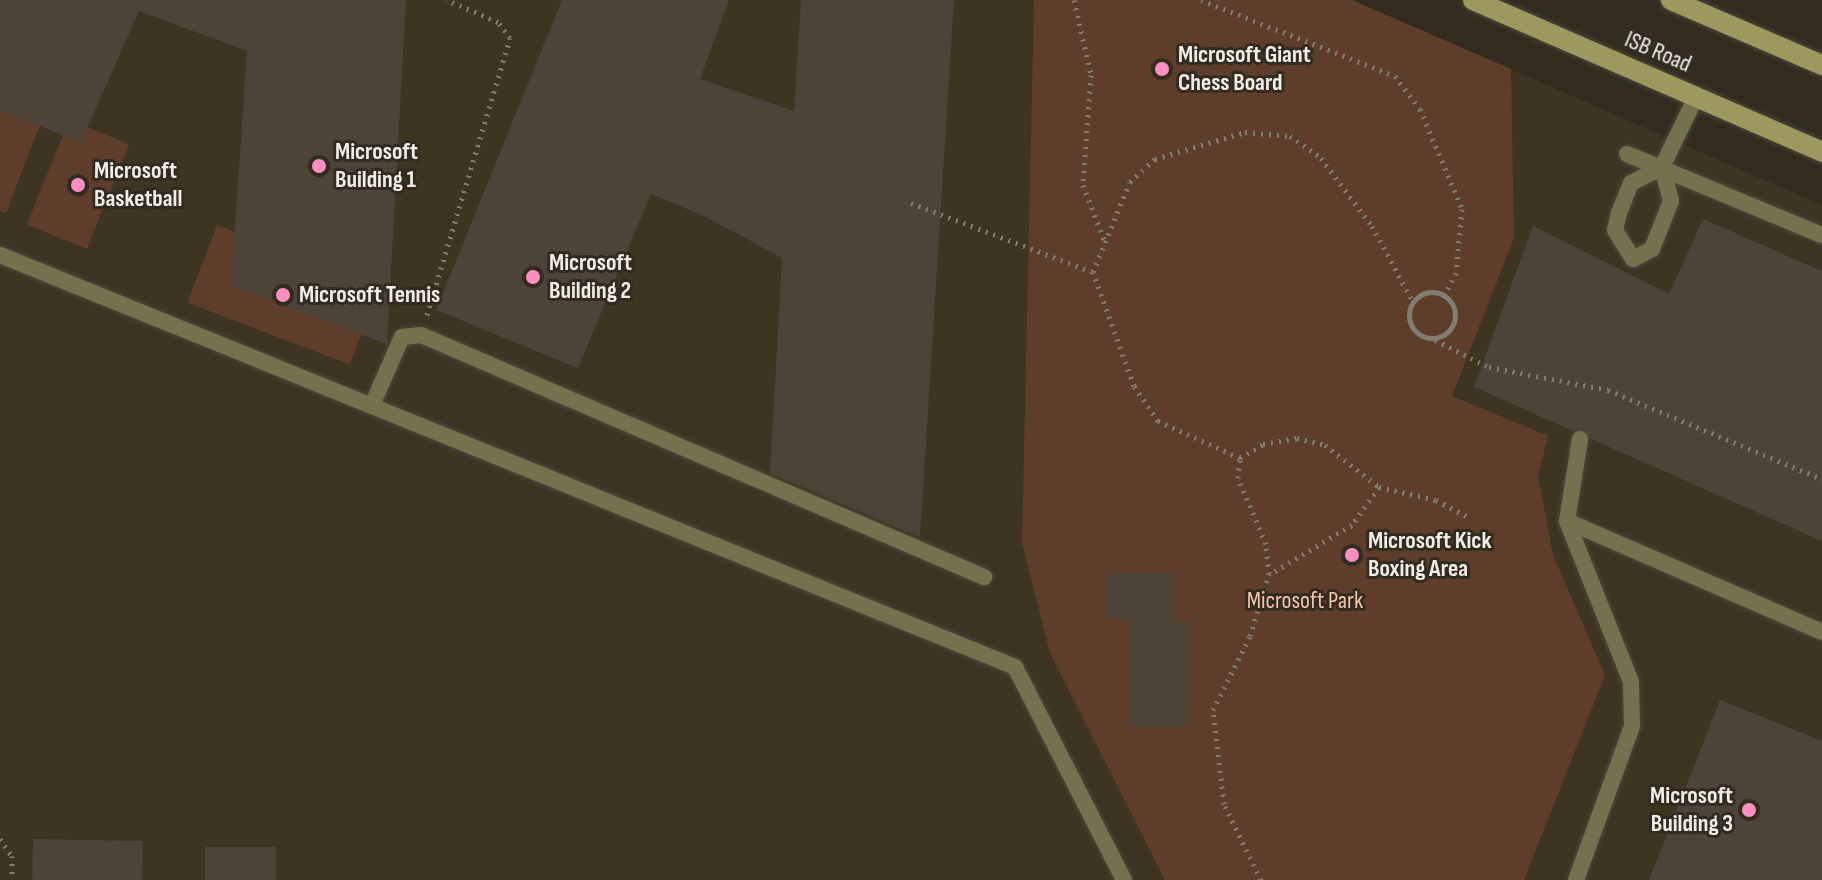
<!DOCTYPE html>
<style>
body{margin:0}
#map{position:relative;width:1822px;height:880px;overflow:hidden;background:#322c20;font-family:"Sofia Sans Condensed",sans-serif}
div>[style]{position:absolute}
.built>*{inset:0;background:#3d3422}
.green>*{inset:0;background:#5e3d2b;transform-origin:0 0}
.building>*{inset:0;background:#4d4338;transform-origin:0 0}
.path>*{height:5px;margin-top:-2.5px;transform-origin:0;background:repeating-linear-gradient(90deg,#827d73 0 2px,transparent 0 8px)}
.path>.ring{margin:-2.5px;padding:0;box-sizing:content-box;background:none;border:5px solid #827d73;border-radius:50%}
.roads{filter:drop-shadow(0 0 2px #4d473c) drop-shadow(0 0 2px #4d473c)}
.lane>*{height:16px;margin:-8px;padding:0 8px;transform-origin:8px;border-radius:8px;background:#74724e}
.secondary>*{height:20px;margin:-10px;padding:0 10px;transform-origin:10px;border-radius:10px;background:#9d995e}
.dots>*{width:22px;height:22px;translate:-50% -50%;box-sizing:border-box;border:4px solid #322c20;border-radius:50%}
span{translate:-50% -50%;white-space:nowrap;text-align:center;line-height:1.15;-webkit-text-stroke:6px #322c20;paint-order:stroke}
.street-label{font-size:24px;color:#f2eee7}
.poi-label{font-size:24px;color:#f2eee7;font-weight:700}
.left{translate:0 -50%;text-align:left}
.right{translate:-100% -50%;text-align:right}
.park-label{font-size:24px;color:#f8c5aa}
</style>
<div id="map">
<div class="built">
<i style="clip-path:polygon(0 0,1352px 0,1822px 205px,1822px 880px,0 880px)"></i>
</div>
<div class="green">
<i style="clip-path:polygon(1034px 0,1352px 0,1511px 69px,1514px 238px,1452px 396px,1548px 436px,1538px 476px,1553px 555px,1605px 675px,1524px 880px,1165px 880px,1050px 653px,1022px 543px)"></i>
<i style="clip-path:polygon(0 91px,46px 109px,6px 213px,0 211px)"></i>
<i style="left:69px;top:120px;width:65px;height:113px;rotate:22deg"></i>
<i style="left:217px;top:225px;width:174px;height:83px;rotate:21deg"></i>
</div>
<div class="building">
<i style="clip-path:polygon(0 0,406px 0,387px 344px,231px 286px,247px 51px,139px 11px,81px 142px,0 111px)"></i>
<i style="clip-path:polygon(562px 0,729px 0,700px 79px,794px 111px,801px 0,954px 0,920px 537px,770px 473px,782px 258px,708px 218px,651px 194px,578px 368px,436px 310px)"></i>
<i style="clip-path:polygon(1703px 219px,1822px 271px,1822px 541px,1591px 439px,1582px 428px,1573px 431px,1474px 387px,1533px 226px,1669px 294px)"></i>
<i style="clip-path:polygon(1108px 573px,1176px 573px,1176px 622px,1191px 622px,1190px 726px,1130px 726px,1130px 618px,1108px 618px)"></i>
<i style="clip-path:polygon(1720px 700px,1822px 741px,1822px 880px,1649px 880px)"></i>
<i style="left:33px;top:839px;width:110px;height:41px;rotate:1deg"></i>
<i style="left:205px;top:847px;width:71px;height:33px"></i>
</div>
<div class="path">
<i style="left:1074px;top:0;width:77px;rotate:77.2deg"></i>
<i style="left:1091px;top:75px;width:110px;rotate:94.2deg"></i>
<i style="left:1083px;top:185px;width:64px;rotate:69deg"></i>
<i style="left:1201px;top:0;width:208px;rotate:21.4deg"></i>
<i style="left:1395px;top:76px;width:41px;rotate:52.9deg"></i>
<i style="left:1420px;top:109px;width:108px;rotate:67.2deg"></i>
<i style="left:1462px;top:209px;width:64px;rotate:95.4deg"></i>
<i style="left:1456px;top:273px;width:25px;rotate:117deg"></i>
<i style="left:911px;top:203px;width:195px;rotate:20.8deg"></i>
<i class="ring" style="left:1409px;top:292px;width:41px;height:41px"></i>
<i style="left:427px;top:315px;width:289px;rotate:-73.3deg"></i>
<i style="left:510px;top:38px;width:20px;rotate:-127deg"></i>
<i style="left:498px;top:22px;width:56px;rotate:-156.7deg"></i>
<i style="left:1435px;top:340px;width:60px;rotate:26.6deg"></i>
<i style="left:1489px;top:367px;width:121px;rotate:10.9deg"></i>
<i style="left:1608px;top:390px;width:232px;rotate:22.6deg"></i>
<i style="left:1240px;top:458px;width:27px;rotate:-31deg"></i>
<i style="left:1263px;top:444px;width:35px;rotate:-10deg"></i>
<i style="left:1297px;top:438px;width:29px;rotate:14deg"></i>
<i style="left:1325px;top:445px;width:68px;rotate:37.9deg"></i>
<i style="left:1379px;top:487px;width:47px;rotate:125.4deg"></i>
<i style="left:1352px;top:525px;width:96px;rotate:149.1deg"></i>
<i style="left:1379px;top:487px;width:58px;rotate:12.8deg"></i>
<i style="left:1436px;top:500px;width:36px;rotate:28deg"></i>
<i style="left:0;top:839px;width:21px;rotate:55deg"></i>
<i style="left:12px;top:856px;width:24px;rotate:90deg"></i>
<i style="left:1261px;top:880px;width:85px;rotate:-116deg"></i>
<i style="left:1224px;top:804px;width:95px;rotate:-96.7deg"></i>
<i style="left:1213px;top:710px;width:83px;rotate:-63.4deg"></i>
<i style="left:1250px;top:636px;width:65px;rotate:-73deg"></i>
<i style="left:1269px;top:574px;width:30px;rotate:-96deg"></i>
<i style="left:1266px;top:544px;width:72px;rotate:-113deg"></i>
<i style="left:1238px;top:478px;width:20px;rotate:-84deg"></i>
<i style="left:1240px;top:458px;width:90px;rotate:-155.7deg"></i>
<i style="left:1158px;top:421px;width:42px;rotate:-124.4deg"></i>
<i style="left:1134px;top:386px;width:121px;rotate:-109.8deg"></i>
<i style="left:1093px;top:272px;width:97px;rotate:-67.7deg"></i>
<i style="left:1130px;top:182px;width:34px;rotate:-43deg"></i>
<i style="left:1155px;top:159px;width:94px;rotate:-16.7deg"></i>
<i style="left:1245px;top:132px;width:45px;rotate:5.1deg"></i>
<i style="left:1290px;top:136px;width:38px;rotate:35deg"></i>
<i style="left:1321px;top:158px;width:85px;rotate:53.1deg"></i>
<i style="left:1372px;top:226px;width:84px;rotate:61.6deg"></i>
</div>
<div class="roads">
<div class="lane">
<i style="left:1627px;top:154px;width:211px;rotate:22.6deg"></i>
<i style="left:1662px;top:167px;width:35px;rotate:75deg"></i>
<i style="left:1671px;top:201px;width:52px;rotate:111.6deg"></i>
<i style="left:1652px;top:249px;width:21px;rotate:152deg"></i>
<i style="left:1633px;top:259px;width:34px;rotate:-122deg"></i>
<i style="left:1615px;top:230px;width:17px;rotate:-77deg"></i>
<i style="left:1619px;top:213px;width:32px;rotate:-68deg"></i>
<i style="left:1631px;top:183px;width:35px;rotate:-27deg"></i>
<i style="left:1662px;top:167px;width:78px;rotate:-64.1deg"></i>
<i style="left:0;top:255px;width:1095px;rotate:22.09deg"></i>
<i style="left:1015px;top:667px;width:239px;rotate:62.9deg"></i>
<i style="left:372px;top:405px;width:74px;rotate:-66.2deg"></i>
<i style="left:402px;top:337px;width:19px;rotate:-6deg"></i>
<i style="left:421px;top:335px;width:613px;rotate:23.26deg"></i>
<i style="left:1567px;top:521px;width:83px;rotate:-81deg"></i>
<i style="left:1576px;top:880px;width:164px;rotate:-70deg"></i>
<i style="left:1632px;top:726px;width:44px;rotate:-91.3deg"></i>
<i style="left:1631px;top:682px;width:173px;rotate:-111.7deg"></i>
<i style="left:1567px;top:521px;width:278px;rotate:23.5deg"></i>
</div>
<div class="secondary">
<i style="left:1473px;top:0;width:381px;rotate:23.5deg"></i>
<i style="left:1671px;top:0;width:164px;rotate:23.3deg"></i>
</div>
</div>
<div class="dots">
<i style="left:1162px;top:69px;background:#fd8ebf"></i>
<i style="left:319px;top:166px;background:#fd8ebf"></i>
<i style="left:78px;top:185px;background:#fd8ebf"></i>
<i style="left:533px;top:277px;background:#fd8ebf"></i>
<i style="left:283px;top:295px;background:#fd8ebf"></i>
<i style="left:1352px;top:555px;background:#fd8ebf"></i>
<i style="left:1749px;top:810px;background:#fd8ebf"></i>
</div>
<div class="street-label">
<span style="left:1658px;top:52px;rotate:23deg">ISB Road</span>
</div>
<div class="poi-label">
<span class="left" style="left:1178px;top:69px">Microsoft Giant<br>Chess Board</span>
<span class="left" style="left:335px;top:166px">Microsoft<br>Building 1</span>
<span class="left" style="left:94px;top:185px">Microsoft<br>Basketball</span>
<span class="left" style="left:549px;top:277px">Microsoft<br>Building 2</span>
<span class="left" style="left:299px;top:295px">Microsoft Tennis</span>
<span class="left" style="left:1368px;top:555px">Microsoft Kick<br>Boxing Area</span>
<span class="right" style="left:1733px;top:810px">Microsoft<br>Building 3</span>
</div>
<div class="park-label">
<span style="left:1305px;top:601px">Microsoft Park</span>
</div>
</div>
